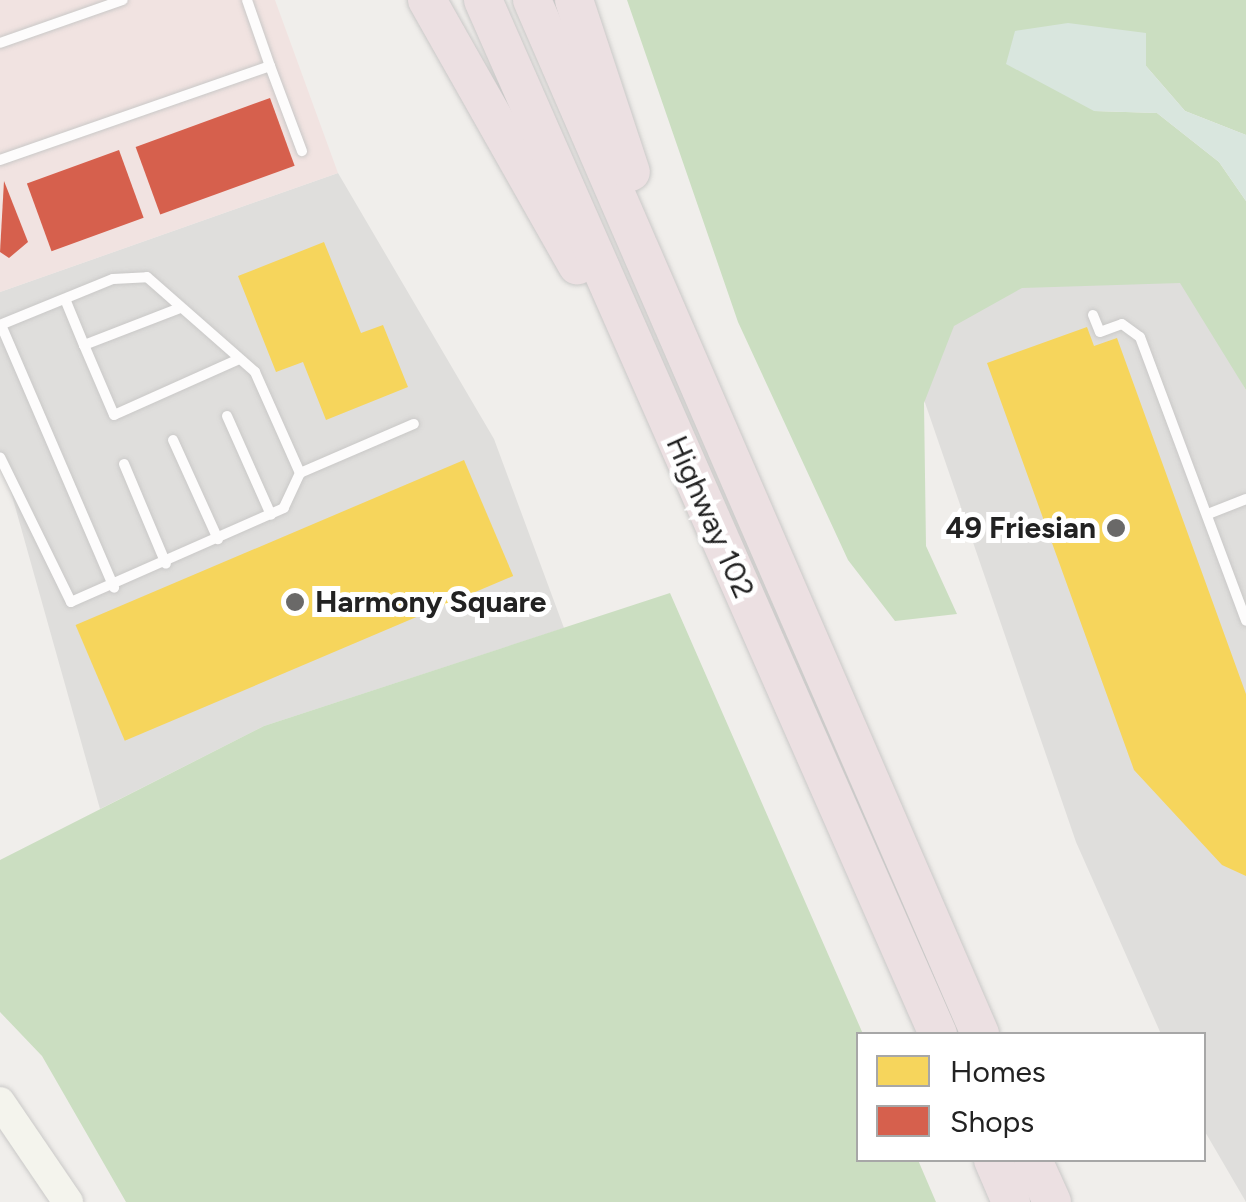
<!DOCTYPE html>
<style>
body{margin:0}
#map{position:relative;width:1246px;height:1202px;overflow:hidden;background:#f0eeeb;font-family:Figtree,sans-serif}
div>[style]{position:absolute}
.residential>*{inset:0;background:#dfdedc}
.commercial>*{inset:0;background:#f1e3e1}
.forest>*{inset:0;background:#cbdec1}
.wetland>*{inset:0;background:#d9e6de}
.homes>*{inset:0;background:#f6d55c;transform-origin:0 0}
.shops>*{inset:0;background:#d6604d;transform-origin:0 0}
.roads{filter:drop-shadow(0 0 2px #c9c8c7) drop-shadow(0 0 2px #c9c8c7)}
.lane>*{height:10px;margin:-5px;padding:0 5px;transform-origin:5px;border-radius:5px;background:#fdfcfc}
.secondary>*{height:30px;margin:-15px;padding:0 15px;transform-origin:15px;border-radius:15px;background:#f4f4ed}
.highway>*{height:38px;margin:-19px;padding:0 19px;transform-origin:19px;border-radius:19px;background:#ece0e2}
.dots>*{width:28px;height:28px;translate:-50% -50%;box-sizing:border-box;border:5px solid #fff;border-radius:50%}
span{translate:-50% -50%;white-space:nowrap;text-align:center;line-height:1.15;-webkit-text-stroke:10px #fff;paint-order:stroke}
.street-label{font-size:30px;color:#222}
.poi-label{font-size:30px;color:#222;font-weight:700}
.right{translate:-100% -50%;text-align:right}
.left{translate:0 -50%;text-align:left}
.legend{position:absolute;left:856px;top:1032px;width:350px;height:130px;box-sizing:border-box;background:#fff;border:2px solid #a7a7a7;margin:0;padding:12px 18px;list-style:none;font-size:30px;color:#222}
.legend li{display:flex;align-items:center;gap:20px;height:50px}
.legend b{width:50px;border:2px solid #a7a7a7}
</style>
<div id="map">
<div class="residential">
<i style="clip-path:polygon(338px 173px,494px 439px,564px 628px,264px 726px,100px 809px,0 453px,0 292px)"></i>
<i style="clip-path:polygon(1164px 238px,1246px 390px,1246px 1202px,1204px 1130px,1204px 1034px,1161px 1034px,1076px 842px,900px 330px)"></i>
</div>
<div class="commercial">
<i style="clip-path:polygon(0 0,275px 0,338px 173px,0 292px)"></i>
</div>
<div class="forest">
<i style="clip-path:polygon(627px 0,1246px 0,1246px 135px,1185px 111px,1146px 66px,1146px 33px,1094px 111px,1157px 113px,1219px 162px,1246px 201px,1246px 390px,1180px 283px,1022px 288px,954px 326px,924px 403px,926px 546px,957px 614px,895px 621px,848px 560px,738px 322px)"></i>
<i style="clip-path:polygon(670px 593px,863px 1034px,858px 1160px,918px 1160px,936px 1202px,126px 1202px,42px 1056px,0 1012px,0 860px,264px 726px)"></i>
</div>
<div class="wetland">
<i style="clip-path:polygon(1068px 23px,1146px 33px,1146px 66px,1185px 111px,1246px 135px,1246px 201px,1219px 162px,1157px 113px,1094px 111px,1006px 64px,1015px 31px)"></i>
</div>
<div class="homes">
<i style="clip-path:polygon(324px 242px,361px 333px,383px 325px,408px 387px,326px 420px,303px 362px,276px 372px,238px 276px)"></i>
<i style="clip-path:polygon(1087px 327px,1094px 346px,1117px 338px,1246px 694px,1246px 876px,1222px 865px,1134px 770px,987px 363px)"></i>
<i style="left:464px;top:460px;width:126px;height:422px;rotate:67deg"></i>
</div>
<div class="shops">
<i style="left:270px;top:98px;width:72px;height:143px;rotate:70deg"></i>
<i style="left:119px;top:150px;width:72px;height:98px;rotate:70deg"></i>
<i style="clip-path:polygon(4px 181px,28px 242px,9px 258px,0 252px)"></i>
</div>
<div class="roads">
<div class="lane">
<i style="left:247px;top:0;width:70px;rotate:70.8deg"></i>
<i style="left:0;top:43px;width:130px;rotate:-19.3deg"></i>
<i style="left:0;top:160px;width:286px;rotate:-19.2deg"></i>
<i style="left:270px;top:66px;width:91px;rotate:69.4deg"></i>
<i style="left:65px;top:299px;width:50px;rotate:67.6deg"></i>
<i style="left:180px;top:308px;width:103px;rotate:158.9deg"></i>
<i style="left:84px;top:345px;width:76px;rotate:66.8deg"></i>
<i style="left:114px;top:415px;width:135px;rotate:-24.1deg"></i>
<i style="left:1093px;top:315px;width:18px;rotate:68deg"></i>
<i style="left:1100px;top:332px;width:23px;rotate:-20deg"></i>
<i style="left:1122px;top:324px;width:22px;rotate:36deg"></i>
<i style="left:1140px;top:337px;width:303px;rotate:69.5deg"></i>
<i style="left:0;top:325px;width:122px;rotate:-22.2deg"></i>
<i style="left:113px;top:279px;width:34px;rotate:-3deg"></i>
<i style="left:147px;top:277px;width:144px;rotate:41.3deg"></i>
<i style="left:255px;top:372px;width:111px;rotate:66deg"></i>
<i style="left:300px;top:473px;width:38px;rotate:115deg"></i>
<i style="left:284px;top:508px;width:233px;rotate:156.2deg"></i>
<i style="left:71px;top:602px;width:161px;rotate:-116.1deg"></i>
<i style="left:1px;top:325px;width:286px;rotate:66.7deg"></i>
<i style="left:227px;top:416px;width:108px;rotate:66deg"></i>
<i style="left:173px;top:440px;width:109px;rotate:65.6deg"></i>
<i style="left:124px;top:464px;width:108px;rotate:67.2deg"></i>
<i style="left:300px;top:473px;width:124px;rotate:-23.3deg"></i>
<i style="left:1208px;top:514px;width:41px;rotate:-21.5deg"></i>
</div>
<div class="secondary">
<i style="left:0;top:1102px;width:121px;rotate:55.8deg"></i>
</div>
<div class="highway">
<i style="left:427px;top:0;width:305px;rotate:60.5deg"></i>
<i style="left:483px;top:0;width:1130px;rotate:66.25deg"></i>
<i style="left:532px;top:0;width:1127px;rotate:66.57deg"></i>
<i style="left:574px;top:0;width:181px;rotate:71.7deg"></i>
<i style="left:993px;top:1160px;width:46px;rotate:66.8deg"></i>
<i style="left:1033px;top:1160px;width:46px;rotate:65.7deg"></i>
</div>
</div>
<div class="dots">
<i style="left:1116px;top:528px;background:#6a6968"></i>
<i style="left:295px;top:602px;background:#6a6968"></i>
</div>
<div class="street-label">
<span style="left:710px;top:517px;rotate:66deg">Highway 102</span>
</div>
<div class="poi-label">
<span class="right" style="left:1096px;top:528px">49 Friesian</span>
<span class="left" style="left:315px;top:602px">Harmony Square</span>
</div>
<ul class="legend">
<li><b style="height:28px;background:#f6d55c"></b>Homes</li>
<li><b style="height:28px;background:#d6604d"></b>Shops</li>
</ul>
</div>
